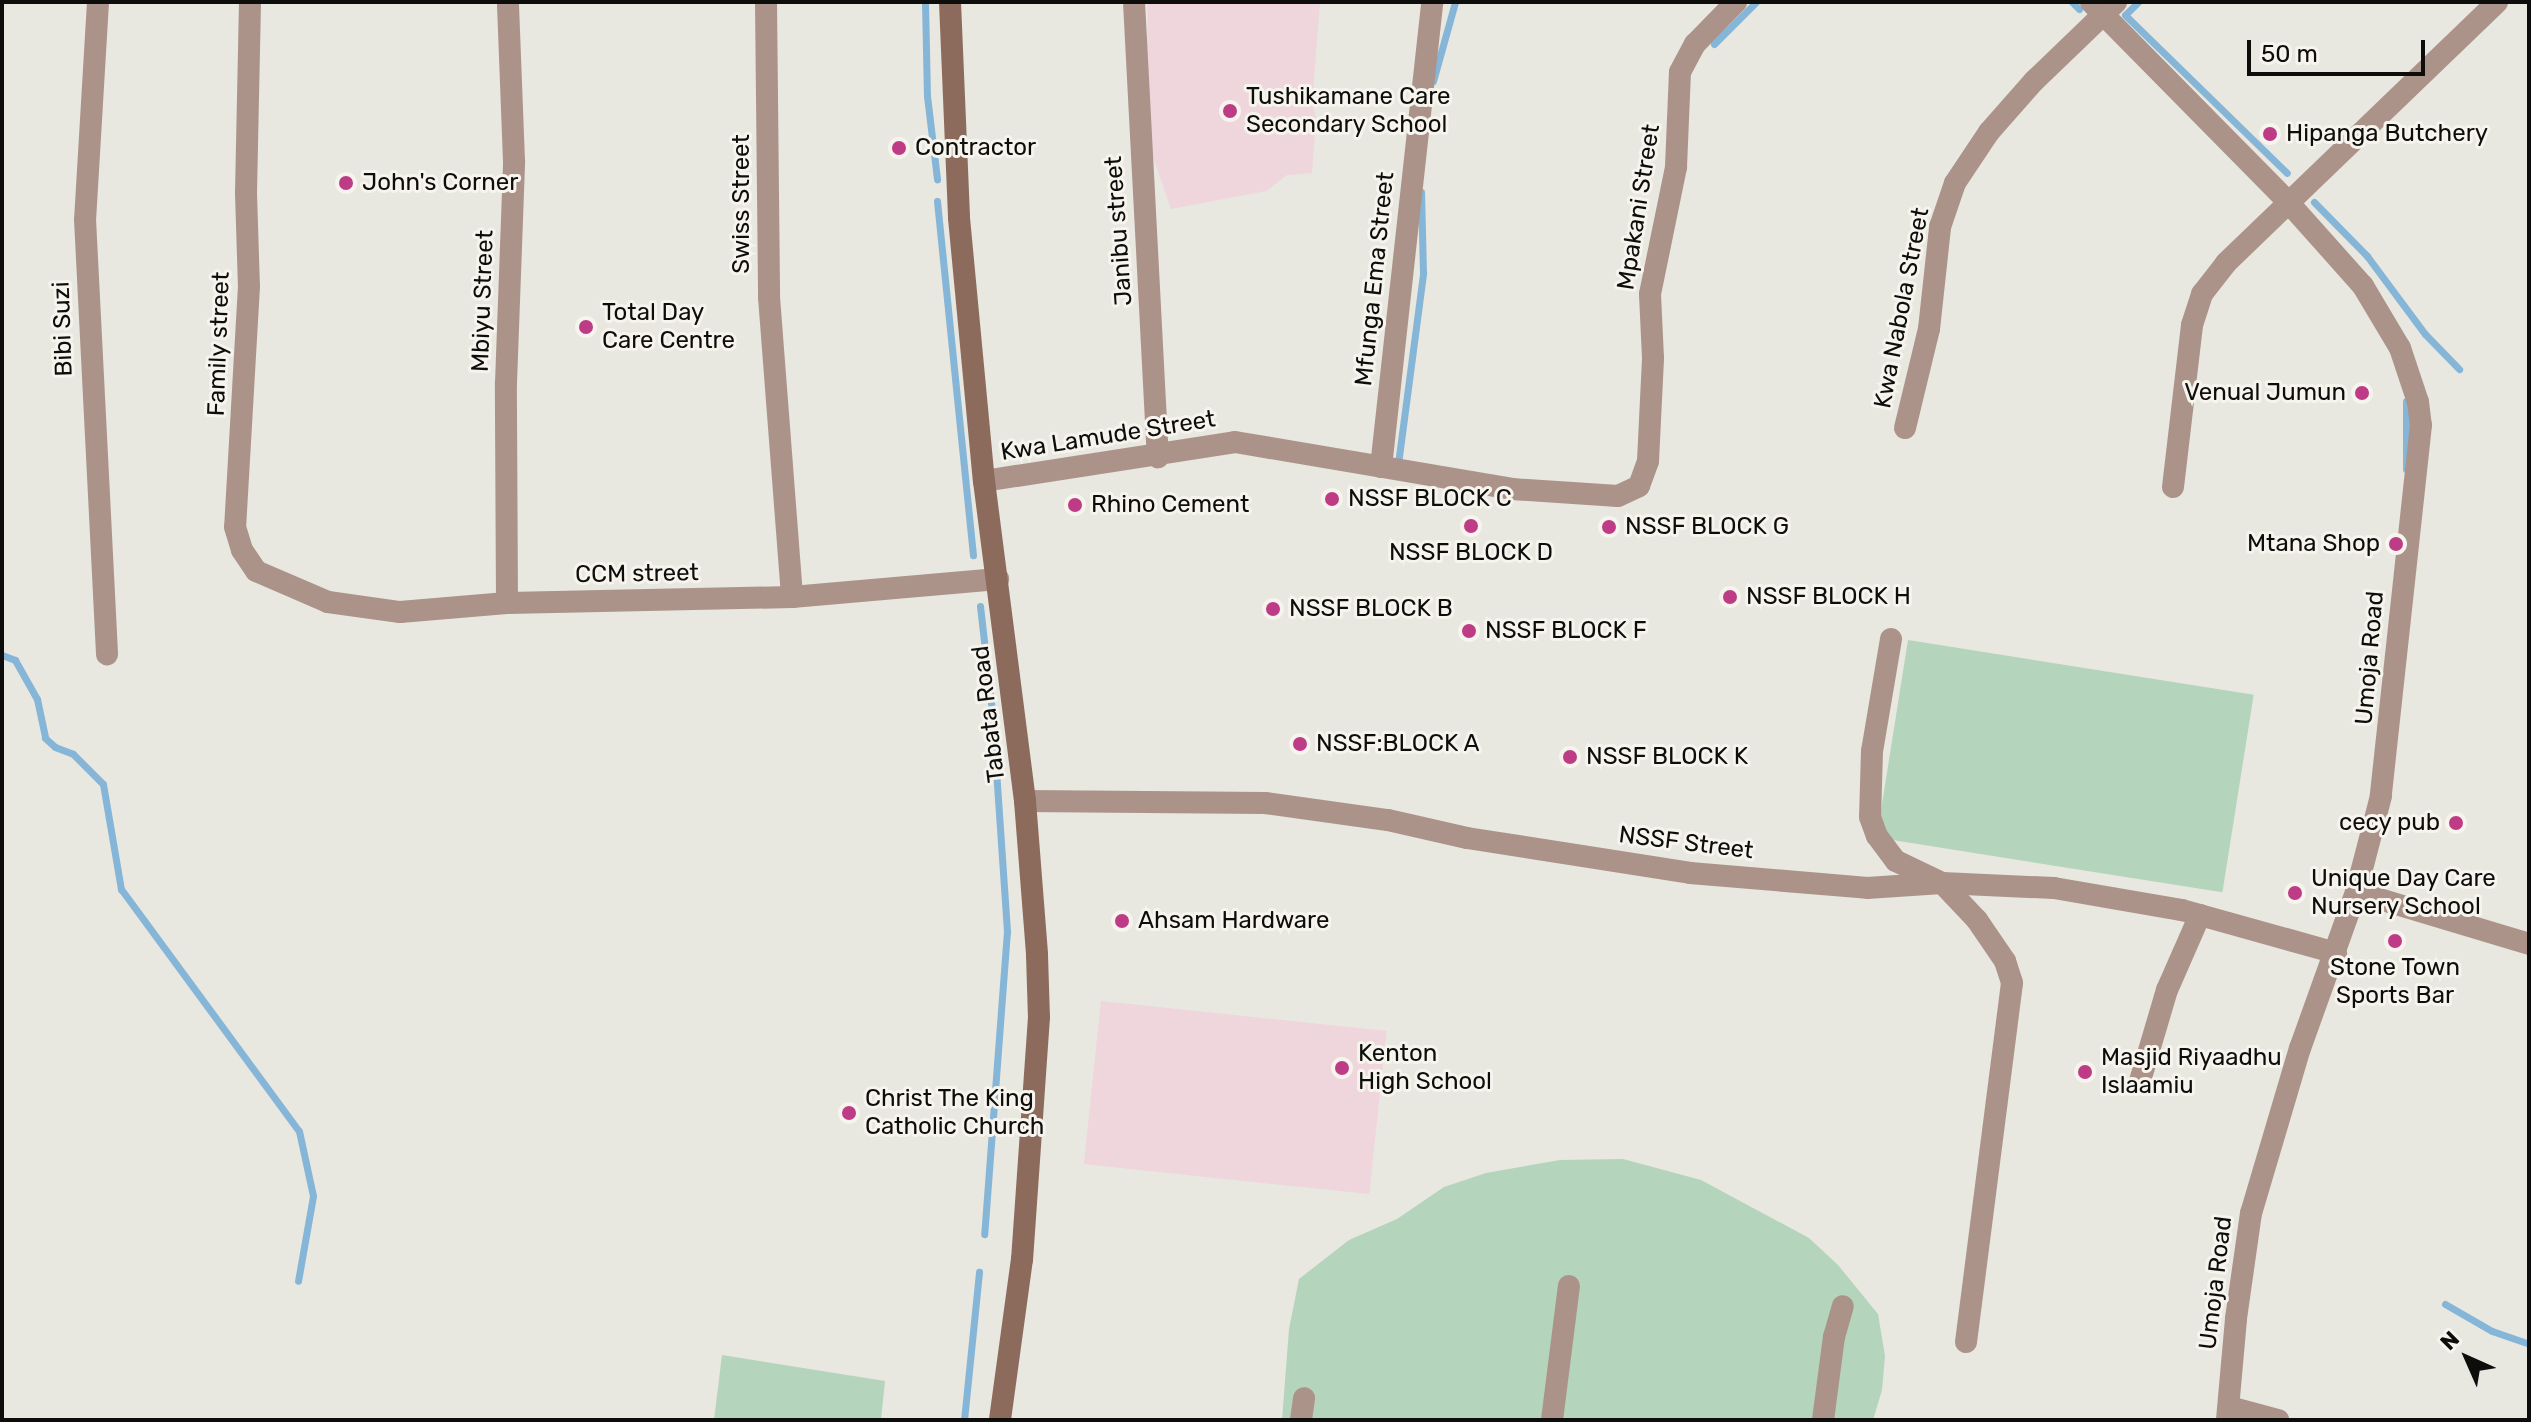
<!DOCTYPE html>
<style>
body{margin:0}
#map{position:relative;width:2531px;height:1422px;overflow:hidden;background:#e8e7e0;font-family:Rubik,sans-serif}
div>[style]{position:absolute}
.education>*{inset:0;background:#efd5dc;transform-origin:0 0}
.green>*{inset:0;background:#b4d4bc;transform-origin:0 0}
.stream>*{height:7px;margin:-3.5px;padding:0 3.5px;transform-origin:3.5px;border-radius:3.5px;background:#85b5d7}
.minor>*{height:22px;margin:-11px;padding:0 11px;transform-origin:11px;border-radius:11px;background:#ab9389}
.secondary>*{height:22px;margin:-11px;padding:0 11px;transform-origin:11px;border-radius:11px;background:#8c6b5d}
.dots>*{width:22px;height:22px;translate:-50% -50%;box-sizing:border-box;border:4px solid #f6f4ed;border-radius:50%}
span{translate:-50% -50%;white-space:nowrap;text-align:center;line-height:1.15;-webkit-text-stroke:6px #f6f4ed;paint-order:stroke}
.poi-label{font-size:24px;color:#0d0d0b}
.left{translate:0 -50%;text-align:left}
.right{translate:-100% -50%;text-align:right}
.street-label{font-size:24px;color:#0d0d0b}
.frame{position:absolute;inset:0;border:4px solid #0d0d0b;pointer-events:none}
.north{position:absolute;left:2427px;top:1318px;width:80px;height:80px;-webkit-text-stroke:6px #f6f4ed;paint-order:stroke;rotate:315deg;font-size:22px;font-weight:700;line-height:32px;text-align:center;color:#0d0d0b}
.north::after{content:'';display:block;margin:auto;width:28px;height:36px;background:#0d0d0b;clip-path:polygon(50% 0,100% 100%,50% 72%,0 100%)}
.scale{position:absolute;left:2247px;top:40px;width:178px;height:36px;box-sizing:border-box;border:4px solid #0d0d0b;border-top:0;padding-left:10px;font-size:24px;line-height:28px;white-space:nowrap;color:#0d0d0b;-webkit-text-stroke:6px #f6f4ed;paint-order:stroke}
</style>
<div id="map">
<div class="education">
<i style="clip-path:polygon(1148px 2px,1320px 2px,1312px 104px,1316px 118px,1312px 173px,1287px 175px,1266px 191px,1171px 209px,1145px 134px)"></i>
<i style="left:1101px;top:1001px;width:287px;height:164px;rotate:6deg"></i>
</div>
<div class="green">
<i style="left:1908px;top:640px;width:350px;height:200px;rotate:9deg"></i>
<i style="clip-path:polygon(1623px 1159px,1701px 1180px,1809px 1238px,1838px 1265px,1878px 1314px,1885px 1356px,1882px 1390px,1873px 1420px,1282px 1420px,1289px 1329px,1299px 1279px,1349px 1240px,1397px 1219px,1444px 1187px,1486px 1173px,1560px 1160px)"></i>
<i style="clip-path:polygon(722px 1355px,885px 1381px,881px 1420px,714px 1420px)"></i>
</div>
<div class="stream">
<i style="left:925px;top:2px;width:94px;rotate:88.8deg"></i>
<i style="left:927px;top:96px;width:84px;rotate:83.1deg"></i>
<i style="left:2072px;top:2px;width:10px;rotate:45deg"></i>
<i style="left:2138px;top:2px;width:18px;rotate:135deg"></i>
<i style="left:2125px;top:15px;width:226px;rotate:44.3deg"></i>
<i style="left:1714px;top:44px;width:59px;rotate:-45deg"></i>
<i style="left:1433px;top:81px;width:82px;rotate:-74.4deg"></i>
<i style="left:937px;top:201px;width:356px;rotate:84.2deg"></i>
<i style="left:2314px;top:202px;width:76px;rotate:45.5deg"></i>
<i style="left:2367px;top:256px;width:97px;rotate:53.4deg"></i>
<i style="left:2425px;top:334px;width:49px;rotate:45.8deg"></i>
<i style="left:2406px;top:401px;width:68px;rotate:90deg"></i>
<i style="left:1398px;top:464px;width:193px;rotate:-82.5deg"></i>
<i style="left:1423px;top:273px;width:81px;rotate:-91.4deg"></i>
<i style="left:980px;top:606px;width:106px;rotate:83.5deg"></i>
<i style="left:992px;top:711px;width:221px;rotate:86.1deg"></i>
<i style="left:1007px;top:931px;width:304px;rotate:94.3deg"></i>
<i style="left:2px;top:655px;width:14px;rotate:21deg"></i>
<i style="left:15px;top:660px;width:45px;rotate:60.6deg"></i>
<i style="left:37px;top:699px;width:40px;rotate:78deg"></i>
<i style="left:45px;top:738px;width:13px;rotate:42deg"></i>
<i style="left:55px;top:747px;width:19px;rotate:21deg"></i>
<i style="left:73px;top:754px;width:42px;rotate:45deg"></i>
<i style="left:103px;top:784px;width:107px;rotate:80.3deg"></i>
<i style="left:121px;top:889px;width:300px;rotate:53.7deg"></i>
<i style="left:299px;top:1131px;width:66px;rotate:77.8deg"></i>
<i style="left:313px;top:1196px;width:86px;rotate:100deg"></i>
<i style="left:2445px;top:1304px;width:54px;rotate:29.9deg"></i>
<i style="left:2492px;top:1331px;width:39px;rotate:19deg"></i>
<i style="left:964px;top:1420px;width:149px;rotate:-84.2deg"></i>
</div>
<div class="minor">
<i style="left:98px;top:2px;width:217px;rotate:93.4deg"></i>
<i style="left:85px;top:219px;width:436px;rotate:87.1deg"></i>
<i style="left:250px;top:2px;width:191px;rotate:91.2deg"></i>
<i style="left:246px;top:193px;width:93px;rotate:88.2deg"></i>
<i style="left:249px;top:286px;width:241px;rotate:93.3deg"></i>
<i style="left:235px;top:527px;width:24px;rotate:73deg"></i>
<i style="left:242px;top:550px;width:25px;rotate:56deg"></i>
<i style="left:256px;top:571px;width:78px;rotate:23.3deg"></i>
<i style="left:328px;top:602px;width:73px;rotate:7.9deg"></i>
<i style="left:400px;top:612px;width:107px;rotate:-4.8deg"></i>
<i style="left:507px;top:603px;width:285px;rotate:-1.2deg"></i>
<i style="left:792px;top:597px;width:207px;rotate:-5deg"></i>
<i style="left:766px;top:2px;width:295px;rotate:89.4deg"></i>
<i style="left:769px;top:297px;width:301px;rotate:85.6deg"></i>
<i style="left:1134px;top:2px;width:456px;rotate:87deg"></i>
<i style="left:2091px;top:2px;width:282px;rotate:45.4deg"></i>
<i style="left:2289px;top:203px;width:111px;rotate:48.3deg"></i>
<i style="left:2363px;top:286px;width:72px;rotate:59.2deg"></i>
<i style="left:2400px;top:348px;width:57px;rotate:71.6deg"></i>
<i style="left:2418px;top:402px;width:23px;rotate:83deg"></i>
<i style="left:2421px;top:425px;width:373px;rotate:96.2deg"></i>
<i style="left:2381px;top:796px;width:99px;rotate:104.6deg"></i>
<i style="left:2356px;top:892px;width:166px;rotate:109.7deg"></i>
<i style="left:2300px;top:1048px;width:172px;rotate:106.5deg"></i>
<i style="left:2251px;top:1213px;width:107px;rotate:98.1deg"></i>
<i style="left:2236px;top:1319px;width:101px;rotate:95.1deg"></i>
<i style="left:1905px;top:428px;width:102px;rotate:-76.4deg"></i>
<i style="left:1929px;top:329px;width:103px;rotate:-83.8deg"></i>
<i style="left:1940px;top:227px;width:46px;rotate:-71.2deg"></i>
<i style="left:1955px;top:183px;width:61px;rotate:-56.3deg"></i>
<i style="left:1989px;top:132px;width:68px;rotate:-48.6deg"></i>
<i style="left:2034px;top:81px;width:114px;rotate:-43.9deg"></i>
<i style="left:1381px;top:467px;width:468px;rotate:-83.7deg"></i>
<i style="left:984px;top:481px;width:254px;rotate:-8.8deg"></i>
<i style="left:1235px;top:442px;width:281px;rotate:9.6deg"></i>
<i style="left:1512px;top:489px;width:106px;rotate:3.8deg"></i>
<i style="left:1618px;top:496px;width:23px;rotate:-25deg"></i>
<i style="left:1639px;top:486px;width:27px;rotate:-70deg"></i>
<i style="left:1648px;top:461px;width:103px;rotate:-87.2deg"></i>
<i style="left:1653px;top:358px;width:64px;rotate:-92.7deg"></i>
<i style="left:1650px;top:294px;width:130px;rotate:-78.4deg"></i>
<i style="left:1676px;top:167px;width:95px;rotate:-87.6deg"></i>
<i style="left:1680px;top:72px;width:32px;rotate:-62deg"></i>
<i style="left:1695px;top:44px;width:59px;rotate:-45.7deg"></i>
<i style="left:2173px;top:487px;width:163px;rotate:-83.3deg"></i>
<i style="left:2192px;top:325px;width:33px;rotate:-72deg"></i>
<i style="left:2202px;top:294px;width:39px;rotate:-52deg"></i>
<i style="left:2226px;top:263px;width:376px;rotate:-43.9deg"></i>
<i style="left:507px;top:603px;width:220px;rotate:-90.3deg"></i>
<i style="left:506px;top:383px;width:222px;rotate:-87.9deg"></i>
<i style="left:514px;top:161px;width:159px;rotate:-92.2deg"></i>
<i style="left:1891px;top:639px;width:114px;rotate:99.6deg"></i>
<i style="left:1872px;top:751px;width:66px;rotate:91.7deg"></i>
<i style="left:1870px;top:817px;width:20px;rotate:70deg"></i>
<i style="left:1877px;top:836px;width:31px;rotate:53deg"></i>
<i style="left:1896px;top:861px;width:51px;rotate:25.6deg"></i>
<i style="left:1942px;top:883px;width:51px;rotate:46.6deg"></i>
<i style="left:1977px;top:920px;width:50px;rotate:55.7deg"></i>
<i style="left:2005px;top:961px;width:23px;rotate:72deg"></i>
<i style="left:2012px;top:983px;width:362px;rotate:97.3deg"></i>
<i style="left:1025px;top:801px;width:240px;rotate:0.5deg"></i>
<i style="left:1265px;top:803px;width:124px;rotate:7.9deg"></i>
<i style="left:1388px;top:820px;width:81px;rotate:12.8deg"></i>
<i style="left:1467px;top:838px;width:226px;rotate:8.9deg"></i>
<i style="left:1690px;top:873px;width:178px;rotate:4.8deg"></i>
<i style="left:1867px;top:888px;width:75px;rotate:-3.8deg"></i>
<i style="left:1942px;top:883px;width:112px;rotate:2.6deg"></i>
<i style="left:2054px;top:888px;width:130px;rotate:9.8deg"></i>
<i style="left:2182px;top:910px;width:160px;rotate:15.6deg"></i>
<i style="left:2356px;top:892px;width:181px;rotate:16.7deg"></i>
<i style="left:2140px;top:1081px;width:95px;rotate:-73.5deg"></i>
<i style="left:2167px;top:990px;width:82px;rotate:-66.3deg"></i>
<i style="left:2229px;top:1407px;width:51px;rotate:14.9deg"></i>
<i style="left:1301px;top:1420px;width:22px;rotate:-82deg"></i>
<i style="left:1552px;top:1420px;width:135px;rotate:-82.8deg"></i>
<i style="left:1823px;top:1420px;width:84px;rotate:-82.5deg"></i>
<i style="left:1834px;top:1337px;width:32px;rotate:-74deg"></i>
</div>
<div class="secondary">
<i style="left:950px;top:2px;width:216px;rotate:87.6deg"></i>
<i style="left:959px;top:218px;width:264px;rotate:84.6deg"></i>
<i style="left:984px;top:481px;width:323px;rotate:82.7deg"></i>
<i style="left:1025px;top:801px;width:154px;rotate:85.5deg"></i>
<i style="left:1037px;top:955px;width:62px;rotate:88.2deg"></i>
<i style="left:1039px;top:1017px;width:243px;rotate:94deg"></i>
<i style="left:1022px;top:1259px;width:162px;rotate:97.8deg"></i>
</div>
<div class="dots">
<i style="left:1230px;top:111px;background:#bd3c85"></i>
<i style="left:2270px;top:134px;background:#bd3c85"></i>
<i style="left:899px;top:148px;background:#bd3c85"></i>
<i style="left:346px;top:183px;background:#bd3c85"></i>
<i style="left:586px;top:327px;background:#bd3c85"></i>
<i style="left:2362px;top:393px;background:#bd3c85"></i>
<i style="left:1332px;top:499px;background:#bd3c85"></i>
<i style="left:1075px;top:505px;background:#bd3c85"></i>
<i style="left:1471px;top:526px;background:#bd3c85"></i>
<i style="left:1609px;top:527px;background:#bd3c85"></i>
<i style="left:2396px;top:544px;background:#bd3c85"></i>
<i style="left:1730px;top:597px;background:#bd3c85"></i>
<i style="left:1273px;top:609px;background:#bd3c85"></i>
<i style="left:1469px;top:631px;background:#bd3c85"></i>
<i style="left:1300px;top:744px;background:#bd3c85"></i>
<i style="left:1570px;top:757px;background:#bd3c85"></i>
<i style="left:2456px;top:823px;background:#bd3c85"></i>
<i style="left:2295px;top:893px;background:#bd3c85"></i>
<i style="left:1122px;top:921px;background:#bd3c85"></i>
<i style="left:2395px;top:941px;background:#bd3c85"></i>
<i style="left:1342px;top:1068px;background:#bd3c85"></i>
<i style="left:2085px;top:1072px;background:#bd3c85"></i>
<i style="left:849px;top:1113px;background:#bd3c85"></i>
</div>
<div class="poi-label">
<span class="left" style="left:1246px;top:111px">Tushikamane Care<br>Secondary School</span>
<span class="left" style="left:2286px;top:134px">Hipanga Butchery</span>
<span class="left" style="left:915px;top:148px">Contractor</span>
<span class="left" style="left:362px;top:183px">John's Corner</span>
<span class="left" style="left:602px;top:327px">Total Day<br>Care Centre</span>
<span class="right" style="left:2346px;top:393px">Venual Jumun</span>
<span class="left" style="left:1348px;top:499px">NSSF BLOCK C</span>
<span class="left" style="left:1091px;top:505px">Rhino Cement</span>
<span class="left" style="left:1625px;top:527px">NSSF BLOCK G</span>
<span class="right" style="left:2380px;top:544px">Mtana Shop</span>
<span style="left:1471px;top:553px">NSSF BLOCK D</span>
<span class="left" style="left:1746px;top:597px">NSSF BLOCK H</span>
<span class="left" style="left:1289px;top:609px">NSSF BLOCK B</span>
<span class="left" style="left:1485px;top:631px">NSSF BLOCK F</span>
<span class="left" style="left:1316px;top:744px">NSSF:BLOCK A</span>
<span class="left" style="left:1586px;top:757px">NSSF BLOCK K</span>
<span class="right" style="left:2440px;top:823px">cecy pub</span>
<span class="left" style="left:2311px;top:893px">Unique Day Care<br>Nursery School</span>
<span class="left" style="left:1138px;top:921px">Ahsam Hardware</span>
<span style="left:2395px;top:982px">Stone Town<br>Sports Bar</span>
<span class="left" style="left:1358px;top:1068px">Kenton<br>High School</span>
<span class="left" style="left:2101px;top:1072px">Masjid Riyaadhu<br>Islaamiu</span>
<span class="left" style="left:865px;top:1113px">Christ The King<br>Catholic Church</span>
</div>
<div class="street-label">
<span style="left:742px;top:204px;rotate:-90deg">Swiss Street</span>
<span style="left:1639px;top:207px;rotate:-81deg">Mpakani Street</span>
<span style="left:1119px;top:231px;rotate:-94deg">Janibu street</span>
<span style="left:1375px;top:279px;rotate:-84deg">Mfunga Ema Street</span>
<span style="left:483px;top:301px;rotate:-88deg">Mbiyu Street</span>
<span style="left:1902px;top:308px;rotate:-79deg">Kwa Nabola Street</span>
<span style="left:63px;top:329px;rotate:-92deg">Bibi Suzi</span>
<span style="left:219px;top:344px;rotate:-88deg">Family street</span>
<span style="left:1108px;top:436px;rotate:-9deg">Kwa Lamude Street</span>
<span style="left:637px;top:574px;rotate:-1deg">CCM street</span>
<span style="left:2370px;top:658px;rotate:-85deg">Umoja Road</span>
<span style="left:989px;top:714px;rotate:-97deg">Tabata Road</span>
<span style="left:1686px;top:843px;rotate:7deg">NSSF Street</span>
<span style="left:2216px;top:1283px;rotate:-83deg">Umoja Road</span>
</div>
<div class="frame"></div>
<div class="north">N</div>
<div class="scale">50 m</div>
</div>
